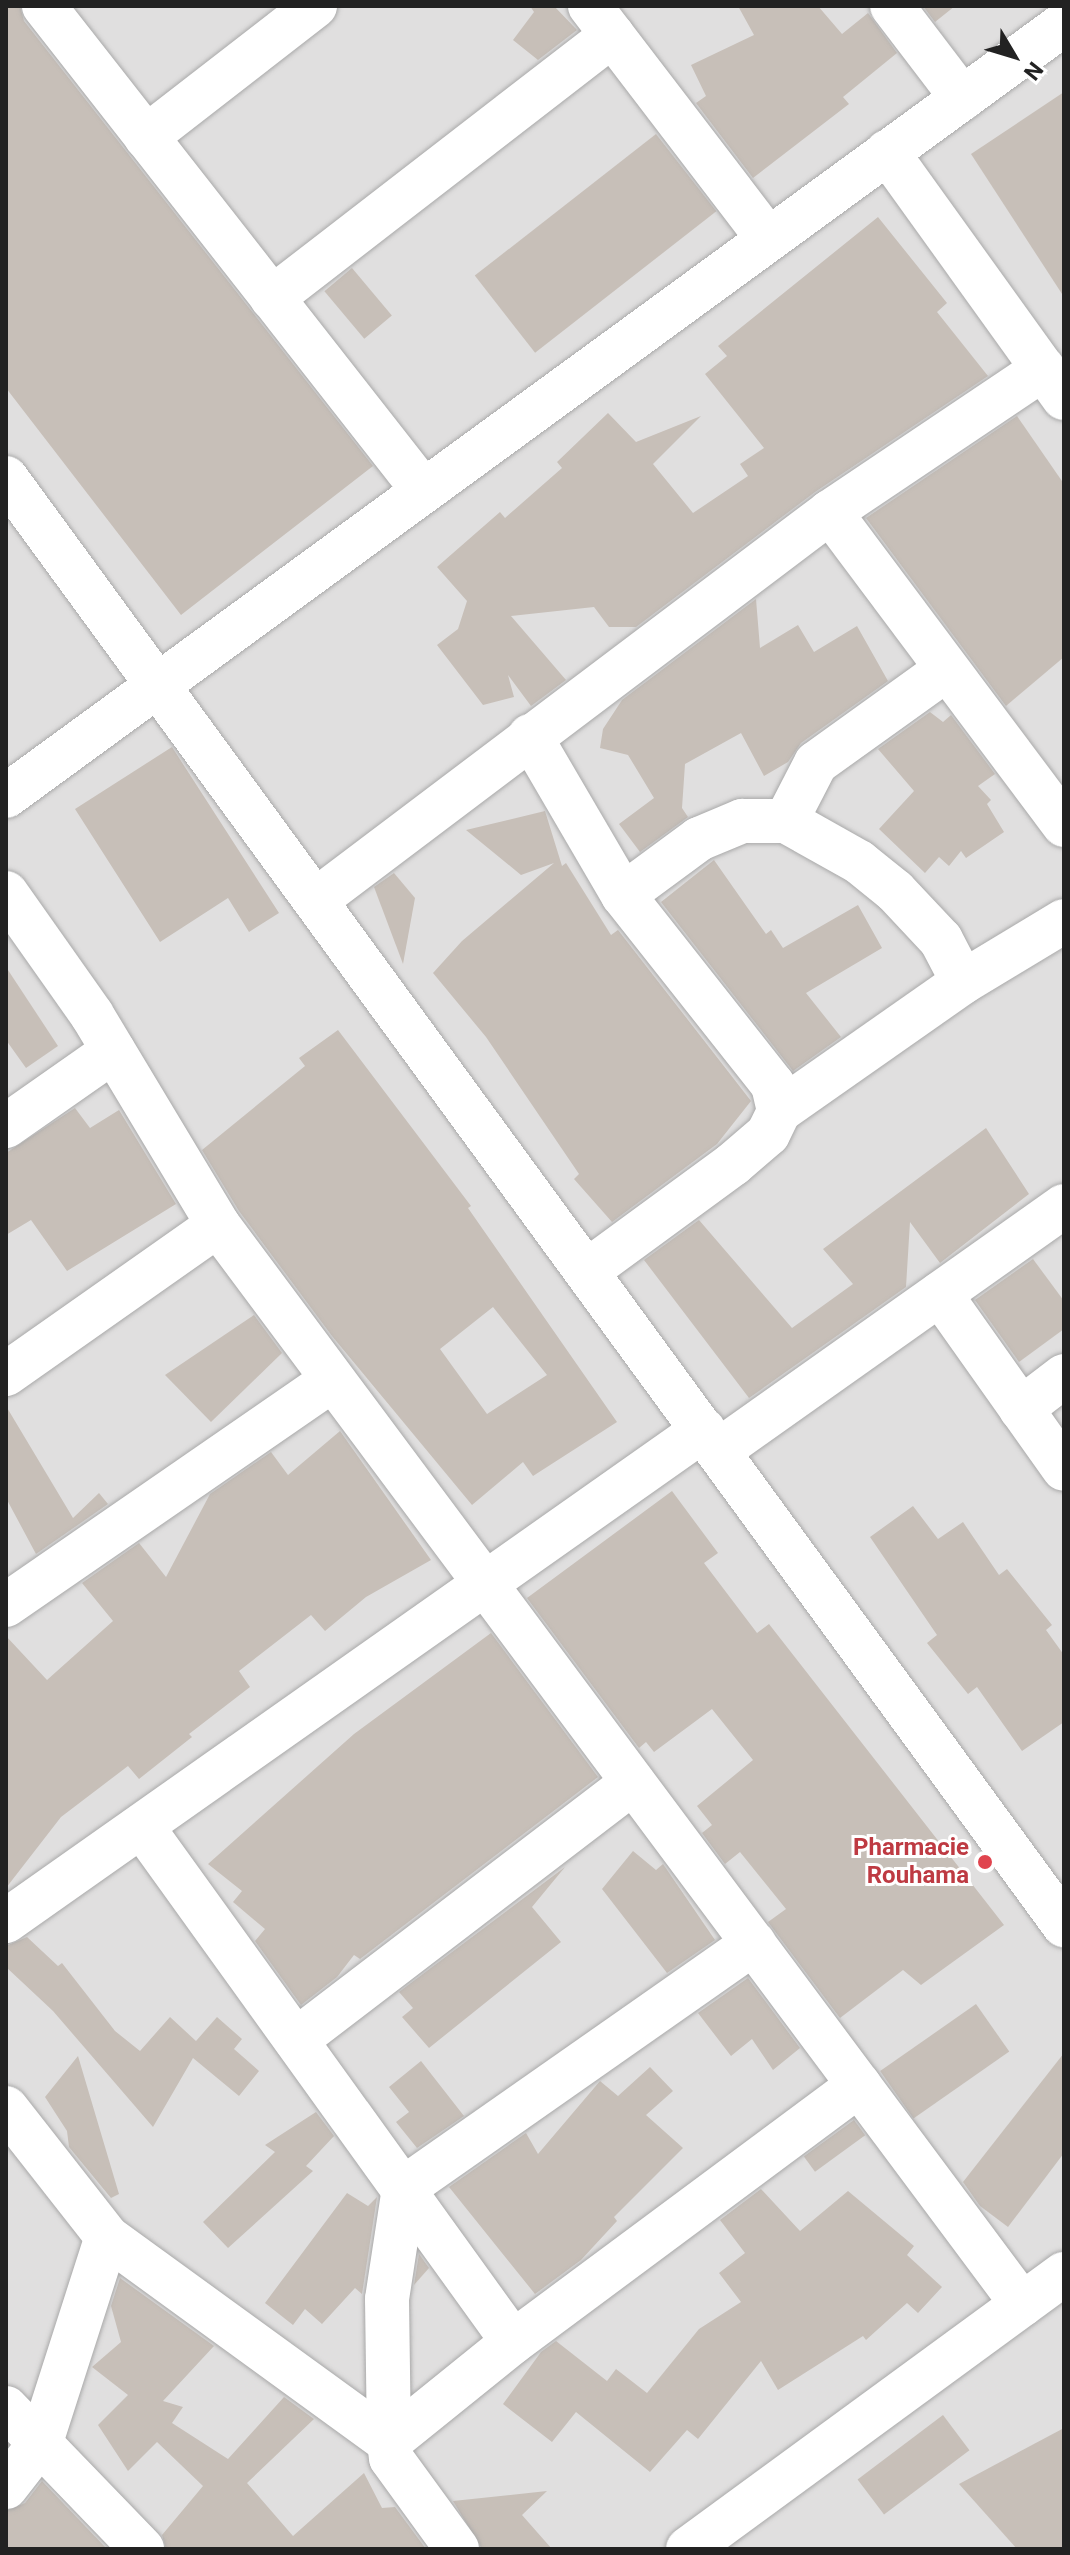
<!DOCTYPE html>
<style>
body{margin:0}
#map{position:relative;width:1070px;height:2555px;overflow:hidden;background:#f2efe9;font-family:Roboto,sans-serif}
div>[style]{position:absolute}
.residential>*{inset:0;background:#e0dfdf;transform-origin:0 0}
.building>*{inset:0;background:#c7bfb8;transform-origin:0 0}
.roads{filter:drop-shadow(0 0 2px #a9a9a9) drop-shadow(0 0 2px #a9a9a9)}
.minor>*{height:44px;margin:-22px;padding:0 22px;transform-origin:22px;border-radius:22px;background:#fff}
.tertiary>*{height:44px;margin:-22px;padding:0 22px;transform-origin:22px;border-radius:22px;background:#fff}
.dots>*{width:22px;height:22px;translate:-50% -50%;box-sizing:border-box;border:4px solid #fff;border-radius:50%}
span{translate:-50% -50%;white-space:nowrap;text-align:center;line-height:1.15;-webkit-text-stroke:6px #fff;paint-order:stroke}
.health-label{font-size:24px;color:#be3a42;font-weight:700}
.right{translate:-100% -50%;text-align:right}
.frame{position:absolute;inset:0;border:8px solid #222;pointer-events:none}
.north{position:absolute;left:974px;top:16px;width:80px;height:80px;-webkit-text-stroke:6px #fff;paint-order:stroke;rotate:128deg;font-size:22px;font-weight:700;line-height:32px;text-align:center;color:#222}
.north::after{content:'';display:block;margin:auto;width:28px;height:36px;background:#222;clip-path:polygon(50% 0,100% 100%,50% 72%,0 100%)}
</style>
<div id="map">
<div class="residential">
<i style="left:6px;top:6px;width:1058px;height:2543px"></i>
</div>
<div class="building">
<i style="clip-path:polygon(6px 6px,20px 6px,24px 21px,373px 466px,181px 615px,6px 388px)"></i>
<i style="clip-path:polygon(530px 6px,554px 6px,577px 30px,538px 60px,513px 40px,534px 12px)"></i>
<i style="clip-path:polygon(738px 6px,818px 6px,842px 34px,868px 13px,897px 53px,843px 97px,849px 104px,753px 178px,696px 103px,706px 96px,691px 65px,754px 35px)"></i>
<i style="clip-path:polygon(923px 6px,955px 6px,935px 22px)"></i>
<i style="clip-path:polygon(1064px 92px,1064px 297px,971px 154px)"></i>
<i style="left:656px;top:134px;width:98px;height:230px;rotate:52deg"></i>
<i style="clip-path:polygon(878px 217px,947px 303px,937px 312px,988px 376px,815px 492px,636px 627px,609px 627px,594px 607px,511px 616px,566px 680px,531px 706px,508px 675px,514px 697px,483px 705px,437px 645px,458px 629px,467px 601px,437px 567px,500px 512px,505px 518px,562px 468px,557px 462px,608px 413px,636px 442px,701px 416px,653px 464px,693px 513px,748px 476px,740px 464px,764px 448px,705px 374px,727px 356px,718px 346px)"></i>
<i style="left:352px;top:268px;width:62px;height:36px;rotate:50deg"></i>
<i style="clip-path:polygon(1017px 416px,1064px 484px,1064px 657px,1006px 706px,866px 518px)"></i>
<i style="clip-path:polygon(756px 599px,760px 648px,798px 625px,814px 652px,857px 626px,888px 681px,801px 743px,788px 762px,764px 776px,741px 733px,685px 764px,682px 808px,688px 817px,640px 852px,619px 824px,654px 798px,628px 755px,600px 748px,603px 729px,622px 700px)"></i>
<i style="clip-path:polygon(930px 712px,943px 722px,951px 715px,995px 774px,978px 786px,991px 800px,987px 804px,1004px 832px,966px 858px,961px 851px,949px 866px,939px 857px,925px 873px,879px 829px,914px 791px,878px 749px)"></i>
<i style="clip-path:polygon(172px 747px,279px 913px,249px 932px,228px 898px,160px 942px,75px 809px)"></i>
<i style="clip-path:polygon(545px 811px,562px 866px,566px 863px,611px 935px,618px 930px,751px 1101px,717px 1144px,612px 1222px,574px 1179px,579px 1174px,486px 1037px,433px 973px,462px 941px,554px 863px,521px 875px,466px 830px)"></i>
<i style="clip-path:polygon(714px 860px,766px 934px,771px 930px,783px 948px,858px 905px,882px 948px,806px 993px,841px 1037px,793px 1071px,661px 902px)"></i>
<i style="clip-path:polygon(394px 873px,415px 898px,403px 964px,374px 887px)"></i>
<i style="clip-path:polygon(6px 967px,58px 1046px,26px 1068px,6px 1040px)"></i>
<i style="clip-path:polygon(evenodd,338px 1030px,471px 1206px,468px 1208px,617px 1422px,533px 1476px,523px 1462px,472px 1505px,332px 1336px,239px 1211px,202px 1150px,305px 1066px,299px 1058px,338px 1030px,493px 1307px,547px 1375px,487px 1414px,440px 1349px,493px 1307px)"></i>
<i style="clip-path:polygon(75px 1108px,90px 1128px,119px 1110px,176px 1204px,67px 1271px,31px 1220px,6px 1235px,6px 1153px)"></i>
<i style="clip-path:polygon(986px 1128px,1029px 1194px,940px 1263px,910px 1222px,906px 1287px,749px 1398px,644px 1260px,699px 1220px,792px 1328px,853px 1284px,823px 1249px)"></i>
<i style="clip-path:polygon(1033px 1259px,1064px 1301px,1064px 1329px,1019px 1362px,975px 1300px)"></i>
<i style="clip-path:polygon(254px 1315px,282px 1353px,211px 1422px,165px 1375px)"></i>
<i style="clip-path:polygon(6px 1406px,73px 1518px,99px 1493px,108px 1504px,36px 1554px,6px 1498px)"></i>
<i style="clip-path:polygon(340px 1431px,431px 1560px,366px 1597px,325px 1631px,311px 1615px,239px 1671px,250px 1687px,189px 1734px,192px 1737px,139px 1779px,128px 1766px,61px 1817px,6px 1888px,6px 1636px,47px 1680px,113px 1621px,82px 1583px,139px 1543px,166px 1577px,210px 1494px,271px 1452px,288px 1475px)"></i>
<i style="clip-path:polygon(672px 1491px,718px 1553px,704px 1563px,757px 1633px,769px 1624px,1004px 1925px,921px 1985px,903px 1970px,840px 2018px,768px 1922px,786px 1909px,740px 1852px,725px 1864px,702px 1833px,712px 1825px,697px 1806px,753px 1760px,712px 1709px,654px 1752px,646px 1742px,639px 1748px,527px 1598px)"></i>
<i style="clip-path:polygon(913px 1506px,938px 1539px,963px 1522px,999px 1575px,1007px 1569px,1052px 1625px,1046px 1630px,1064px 1655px,1064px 1722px,1022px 1751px,977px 1687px,968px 1694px,927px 1643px,937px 1635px,870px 1537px)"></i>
<i style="clip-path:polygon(491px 1633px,598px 1777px,360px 1959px,354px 1955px,337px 1977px,301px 2005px,255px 1941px,265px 1929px,233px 1902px,242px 1891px,208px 1864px,354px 1734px)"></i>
<i style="clip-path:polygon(633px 1851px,656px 1870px,663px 1864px,715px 1940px,667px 1973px,602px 1889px)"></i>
<i style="clip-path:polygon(565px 1867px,532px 1907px,561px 1942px,429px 2048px,402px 2017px,413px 2008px,399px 1992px)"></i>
<i style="clip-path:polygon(27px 1937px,58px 1966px,62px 1963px,115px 2031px,140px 2051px,170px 2017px,196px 2041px,217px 2017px,242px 2039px,234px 2049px,259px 2071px,239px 2096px,193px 2058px,153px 2127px,53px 2011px,6px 1967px,6px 1946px)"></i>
<i style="clip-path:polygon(748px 1978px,800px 2048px,773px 2070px,752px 2039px,731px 2056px,698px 2013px)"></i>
<i style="left:976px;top:2004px;width:58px;height:117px;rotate:55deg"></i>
<i style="clip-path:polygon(1064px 2053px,1064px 2153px,1008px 2227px,980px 2206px,963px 2182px)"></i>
<i style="clip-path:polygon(78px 2056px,119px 2194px,111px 2198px,69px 2147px,67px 2131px,45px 2097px)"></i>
<i style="clip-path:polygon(421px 2061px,464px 2116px,417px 2148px,396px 2122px,409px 2112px,389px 2087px)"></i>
<i style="clip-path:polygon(650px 2067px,673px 2091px,646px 2115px,683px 2148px,614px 2217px,617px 2221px,581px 2260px,535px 2294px,449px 2187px,526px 2133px,538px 2154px,600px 2081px,618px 2096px)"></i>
<i style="clip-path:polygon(316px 2112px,334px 2136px,306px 2166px,313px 2171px,228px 2248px,203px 2222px,275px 2152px,265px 2145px)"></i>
<i style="left:854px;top:2120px;width:19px;height:62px;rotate:54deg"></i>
<i style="clip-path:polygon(761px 2189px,800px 2231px,848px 2191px,914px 2246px,907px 2255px,942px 2287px,918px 2313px,907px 2303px,866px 2340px,863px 2336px,778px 2390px,761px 2361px,698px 2439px,687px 2430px,650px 2472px,576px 2412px,552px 2442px,503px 2404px,541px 2352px,556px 2341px,607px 2381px,616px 2369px,647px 2393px,699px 2329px,741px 2302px,719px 2273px,745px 2253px,720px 2220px)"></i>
<i style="clip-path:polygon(347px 2193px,368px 2206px,377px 2197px,362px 2294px,355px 2288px,322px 2324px,305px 2309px,293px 2325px,265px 2303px)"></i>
<i style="clip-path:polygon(419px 2254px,429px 2268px,414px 2285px)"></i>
<i style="clip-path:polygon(120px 2278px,214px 2346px,163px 2401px,183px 2407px,172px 2423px,228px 2459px,284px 2397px,314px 2419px,247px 2483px,293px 2536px,364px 2473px,382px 2508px,395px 2507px,426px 2549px,166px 2549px,162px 2535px,203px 2486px,157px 2442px,128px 2471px,98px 2425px,128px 2395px,92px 2367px,121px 2342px,111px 2306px)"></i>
<i style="left:943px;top:2415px;width:44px;height:107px;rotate:53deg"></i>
<i style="clip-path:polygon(1064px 2428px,1064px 2549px,1017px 2549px,959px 2484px)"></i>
<i style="clip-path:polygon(42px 2481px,107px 2549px,6px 2549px,6px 2511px,25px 2503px)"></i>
<i style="clip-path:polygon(547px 2491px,522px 2515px,552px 2549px,482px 2549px,453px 2501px)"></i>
</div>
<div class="roads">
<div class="minor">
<i style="left:44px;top:6px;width:615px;rotate:51.94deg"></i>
<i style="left:590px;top:6px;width:293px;rotate:52.6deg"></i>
<i style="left:892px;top:6px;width:116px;rotate:52.7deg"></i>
<i style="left:146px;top:137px;width:214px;rotate:-37.8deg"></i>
<i style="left:887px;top:152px;width:303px;rotate:54.3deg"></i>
<i style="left:272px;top:298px;width:430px;rotate:-37.7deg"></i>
<i style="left:830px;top:512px;width:391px;rotate:53.2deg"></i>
<i style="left:530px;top:736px;width:184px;rotate:59.7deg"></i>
<i style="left:623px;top:895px;width:242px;rotate:51.7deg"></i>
<i style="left:773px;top:1085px;width:27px;rotate:77deg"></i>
<i style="left:6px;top:796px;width:1310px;rotate:-36.12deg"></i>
<i style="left:786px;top:821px;width:65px;rotate:-62.7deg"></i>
<i style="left:816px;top:763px;width:161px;rotate:-35.7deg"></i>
<i style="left:6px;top:893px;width:149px;rotate:54.8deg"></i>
<i style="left:92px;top:1015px;width:245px;rotate:59deg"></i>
<i style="left:218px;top:1225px;width:1346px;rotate:53.31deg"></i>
<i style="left:623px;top:895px;width:94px;rotate:-36.4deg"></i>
<i style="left:699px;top:839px;width:47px;rotate:-22.7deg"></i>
<i style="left:742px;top:821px;width:44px"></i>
<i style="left:786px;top:821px;width:84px;rotate:29.3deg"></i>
<i style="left:859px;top:862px;width:46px;rotate:38.9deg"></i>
<i style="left:895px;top:891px;width:67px;rotate:46.8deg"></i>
<i style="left:941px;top:940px;width:47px;rotate:62.4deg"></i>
<i style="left:316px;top:900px;width:644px;rotate:-37.05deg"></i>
<i style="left:830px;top:512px;width:257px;rotate:-33.9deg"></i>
<i style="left:6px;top:1126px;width:131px;rotate:-35deg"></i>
<i style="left:587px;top:1271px;width:181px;rotate:-36.2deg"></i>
<i style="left:733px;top:1164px;width:46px;rotate:-40.6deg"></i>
<i style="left:768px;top:1134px;width:25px;rotate:-64deg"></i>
<i style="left:779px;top:1111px;width:225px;rotate:-35deg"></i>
<i style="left:963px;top:982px;width:118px;rotate:-31.1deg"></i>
<i style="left:940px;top:1294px;width:214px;rotate:54.7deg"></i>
<i style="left:6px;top:1374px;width:259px;rotate:-35.1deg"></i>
<i style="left:1021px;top:1409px;width:54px;rotate:-37.5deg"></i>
<i style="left:718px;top:1451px;width:424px;rotate:-35.3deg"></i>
<i style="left:6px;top:1605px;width:396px;rotate:-34.6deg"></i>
<i style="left:143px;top:1828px;width:633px;rotate:54.25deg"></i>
<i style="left:6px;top:1921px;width:853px;rotate:-35.16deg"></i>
<i style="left:296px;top:2040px;width:424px;rotate:-37.4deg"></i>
<i style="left:6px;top:2108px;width:164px;rotate:51.9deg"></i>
<i style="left:107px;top:2237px;width:349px;rotate:36deg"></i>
<i style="left:389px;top:2442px;width:143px;rotate:-90.8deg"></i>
<i style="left:387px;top:2299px;width:112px;rotate:-81.3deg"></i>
<i style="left:404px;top:2188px;width:427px;rotate:-35deg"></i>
<i style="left:6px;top:2408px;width:196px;rotate:46deg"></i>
<i style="left:6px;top:2487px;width:57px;rotate:-52.1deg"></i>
<i style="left:41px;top:2442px;width:215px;rotate:-72.2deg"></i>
<i style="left:457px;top:2549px;width:112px;rotate:-126deg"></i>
<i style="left:391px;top:2458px;width:16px;rotate:-97deg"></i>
<i style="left:389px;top:2442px;width:159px;rotate:-38.9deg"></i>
<i style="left:513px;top:2342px;width:431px;rotate:-36.6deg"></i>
</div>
<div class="tertiary">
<i style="left:6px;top:478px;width:1793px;rotate:53.83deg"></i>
<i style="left:688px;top:2549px;width:466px;rotate:-36.2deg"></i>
</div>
</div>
<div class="dots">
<i style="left:985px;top:1862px;background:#e0444e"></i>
</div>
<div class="health-label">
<span class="right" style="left:969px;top:1862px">Pharmacie<br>Rouhama</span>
</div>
<div class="frame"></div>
<div class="north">N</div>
</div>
